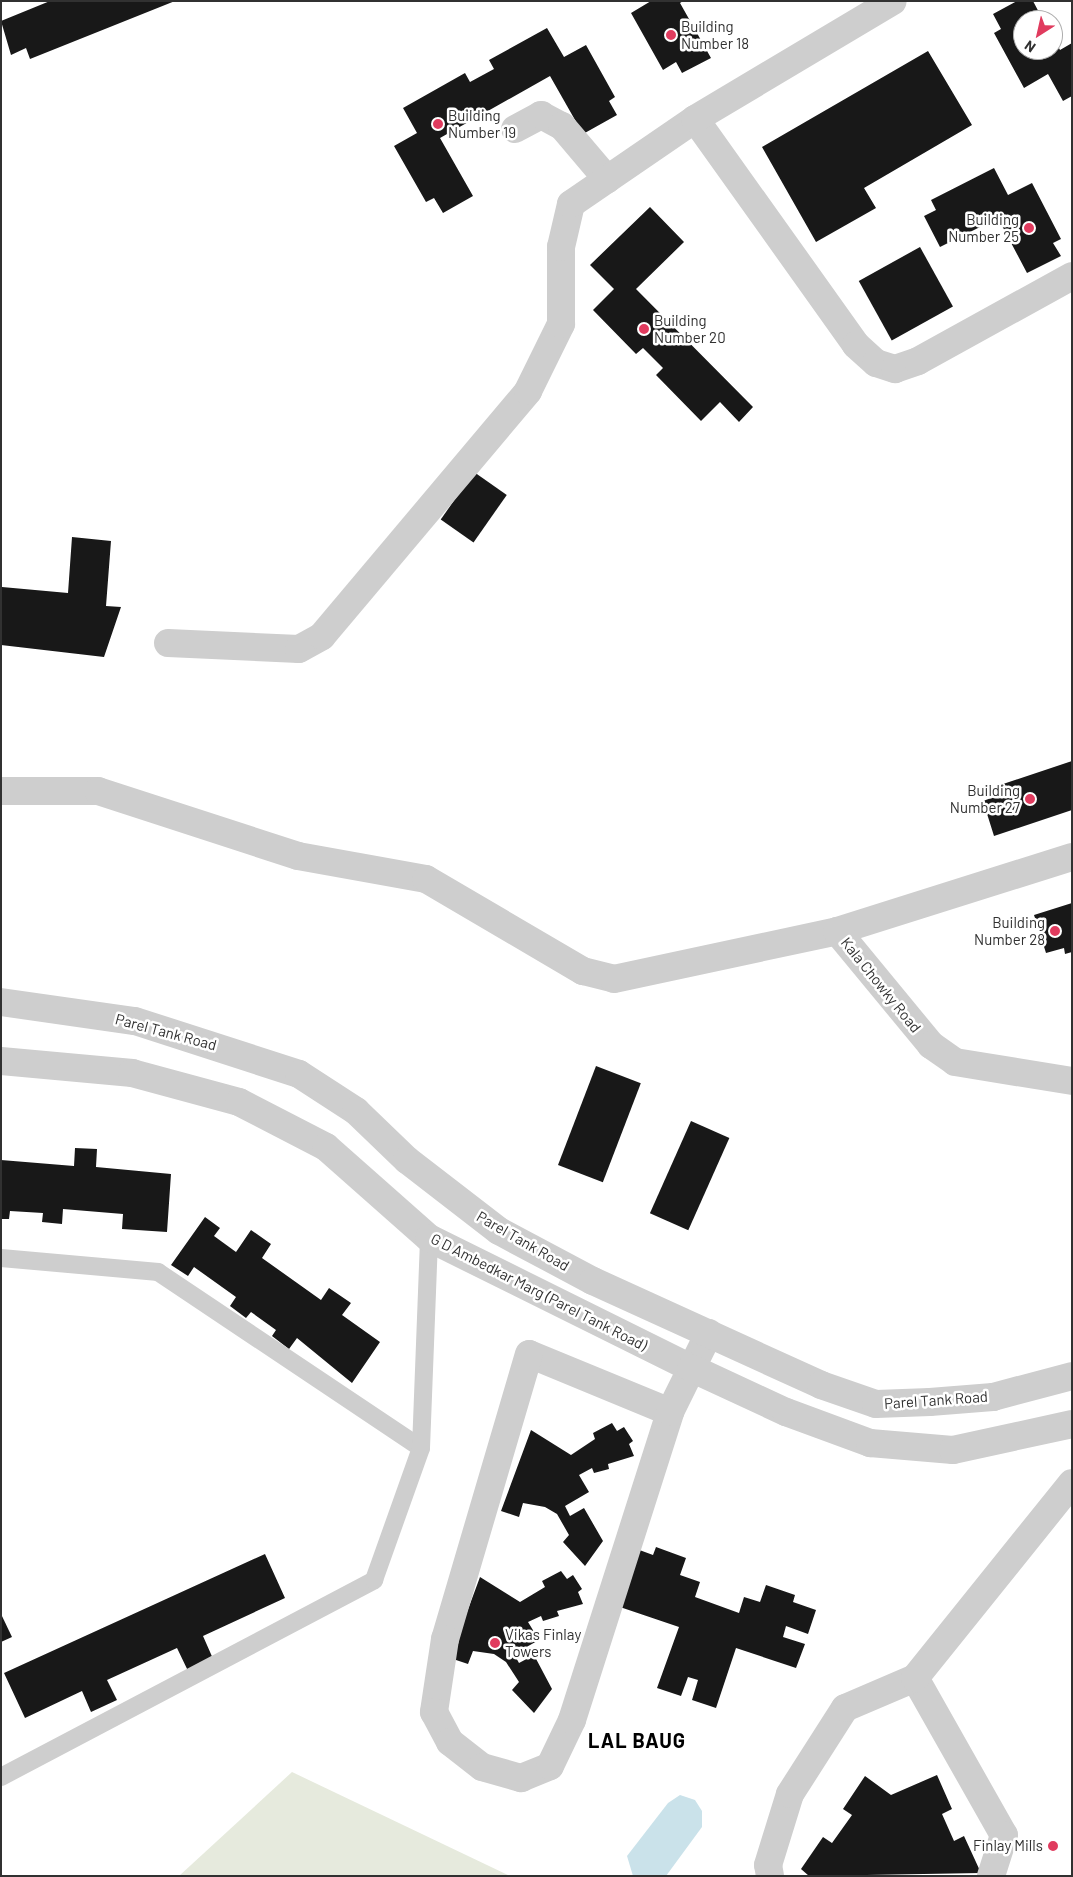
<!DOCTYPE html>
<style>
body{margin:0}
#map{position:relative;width:1073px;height:1877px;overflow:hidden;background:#fff;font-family:Barlow,sans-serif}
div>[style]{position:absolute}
.green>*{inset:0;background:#e6eadd}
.water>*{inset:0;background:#cae2ea}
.building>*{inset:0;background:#181818;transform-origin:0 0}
.service>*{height:18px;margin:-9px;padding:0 9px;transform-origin:9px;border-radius:9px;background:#cecece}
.minor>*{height:28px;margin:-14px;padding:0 14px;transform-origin:14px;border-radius:14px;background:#cecece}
.tertiary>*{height:28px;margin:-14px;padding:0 14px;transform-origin:14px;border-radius:14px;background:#cecece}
.dots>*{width:14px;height:14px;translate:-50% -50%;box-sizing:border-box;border:2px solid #fff;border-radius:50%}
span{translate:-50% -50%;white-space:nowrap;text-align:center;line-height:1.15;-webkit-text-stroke:5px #fff;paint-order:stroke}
.poi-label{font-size:15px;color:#313131}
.left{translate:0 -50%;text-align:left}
.right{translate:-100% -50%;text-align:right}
.street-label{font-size:15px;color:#313131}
.district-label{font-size:20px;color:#000;font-weight:700;letter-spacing:1px}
.frame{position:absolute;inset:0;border:2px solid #313131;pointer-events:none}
.north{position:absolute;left:1013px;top:10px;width:50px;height:50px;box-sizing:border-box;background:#fff;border:1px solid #adadad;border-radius:50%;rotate:215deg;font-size:14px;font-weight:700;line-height:20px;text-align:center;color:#313131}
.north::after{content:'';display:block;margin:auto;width:18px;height:22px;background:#e03b5e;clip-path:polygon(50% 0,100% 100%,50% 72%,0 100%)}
</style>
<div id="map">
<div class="green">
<i style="clip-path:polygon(292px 1772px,510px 1876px,179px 1876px)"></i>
</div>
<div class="water">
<i style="clip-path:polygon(680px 1795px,695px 1800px,702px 1811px,702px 1827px,666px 1876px,633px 1876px,627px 1856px,668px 1803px)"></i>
</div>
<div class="building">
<i style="clip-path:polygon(50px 1px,175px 1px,30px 59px,26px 48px,11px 55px,1px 21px)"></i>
<i style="clip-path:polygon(651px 1px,683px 1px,680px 3px,711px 58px,682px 73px,676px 62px,663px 70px,631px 13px)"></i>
<i style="clip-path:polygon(1017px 1px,1033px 1px,1043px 20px,1023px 20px,1023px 50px,1053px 50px,1053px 37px,1060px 50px,1072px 43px,1072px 96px,1063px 101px,1048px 74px,1024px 88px,994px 33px,1001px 29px,993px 14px)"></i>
<i style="clip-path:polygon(547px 28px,564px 57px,586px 45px,615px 97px,609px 101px,617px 115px,583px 134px,550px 76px,440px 138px,473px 196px,443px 213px,434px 198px,426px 202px,394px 146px,417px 133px,403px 108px,465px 73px,470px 82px,494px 69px,489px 60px)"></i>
<i style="clip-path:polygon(928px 51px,972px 125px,864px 188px,876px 208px,816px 242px,762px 147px)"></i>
<i style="clip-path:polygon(994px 168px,1008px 195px,1032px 183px,1061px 239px,1053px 243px,1061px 256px,1027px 273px,998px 218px,940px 247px,924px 216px,936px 210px,931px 200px)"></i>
<i style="clip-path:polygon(650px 207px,684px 242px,636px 289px,753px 407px,739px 422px,720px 402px,701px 421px,656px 375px,663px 368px,643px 348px,636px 354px,593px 310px,614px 289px,590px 265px)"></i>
<i style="left:920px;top:247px;width:68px;height:70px;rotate:61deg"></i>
<i style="left:474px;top:472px;width:40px;height:58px;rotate:35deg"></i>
<i style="clip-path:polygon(72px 537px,111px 541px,106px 606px,121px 607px,104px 657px,1px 645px,2px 587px,68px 593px)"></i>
<i style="clip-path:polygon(1072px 761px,1072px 810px,994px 836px,983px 801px,994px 797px,991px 788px)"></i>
<i style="clip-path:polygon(1072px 903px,1072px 952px,1065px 954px,1064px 948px,1046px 953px,1034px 915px)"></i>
<i style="left:596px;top:1066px;width:48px;height:106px;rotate:21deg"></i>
<i style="left:691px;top:1121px;width:42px;height:101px;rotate:24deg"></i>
<i style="clip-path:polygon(75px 1148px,97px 1149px,96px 1167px,171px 1174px,167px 1232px,122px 1229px,123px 1214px,63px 1209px,62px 1224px,42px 1222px,43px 1213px,10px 1211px,9px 1219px,1px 1219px,1px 1160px,74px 1166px)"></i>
<i style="clip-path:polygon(205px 1217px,220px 1228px,214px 1236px,236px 1252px,251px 1230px,271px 1244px,262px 1258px,321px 1300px,329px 1288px,351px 1303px,342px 1315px,380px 1342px,352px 1383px,297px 1338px,289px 1349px,272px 1336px,276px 1330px,251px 1312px,246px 1318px,230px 1306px,236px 1297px,194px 1267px,188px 1276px,171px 1265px)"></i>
<i style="clip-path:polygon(612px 1423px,617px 1431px,624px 1427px,633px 1441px,629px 1444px,634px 1456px,608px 1464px,609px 1469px,594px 1473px,592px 1468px,579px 1475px,589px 1492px,565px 1506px,570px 1516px,584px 1508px,603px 1541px,585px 1566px,563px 1542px,569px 1535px,557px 1514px,545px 1507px,523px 1503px,519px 1517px,501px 1511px,531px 1430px,571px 1455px,595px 1439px,593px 1433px)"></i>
<i style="clip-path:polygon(656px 1547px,686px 1558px,680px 1575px,700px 1582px,695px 1597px,739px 1613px,744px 1597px,760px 1602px,766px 1585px,795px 1595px,793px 1602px,816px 1610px,808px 1634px,786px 1626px,783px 1637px,805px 1644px,796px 1668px,736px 1648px,716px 1708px,692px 1700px,698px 1680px,688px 1677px,681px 1696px,657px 1688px,679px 1627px,614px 1605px,634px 1548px,653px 1555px)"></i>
<i style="clip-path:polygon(265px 1554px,285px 1598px,203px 1636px,214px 1661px,189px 1673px,177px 1648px,107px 1680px,117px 1700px,91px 1712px,82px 1691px,25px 1718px,4px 1673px)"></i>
<i style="clip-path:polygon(561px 1571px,567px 1579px,573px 1575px,582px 1589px,578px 1592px,583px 1604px,557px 1611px,559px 1616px,543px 1621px,541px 1616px,528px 1622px,539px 1640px,514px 1654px,519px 1663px,534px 1655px,552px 1689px,534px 1713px,512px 1690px,519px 1682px,506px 1662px,494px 1654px,473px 1651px,468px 1664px,450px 1658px,480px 1577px,520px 1602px,545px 1587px,542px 1581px)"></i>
<i style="clip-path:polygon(1px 1614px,12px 1637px,1px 1642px)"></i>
<i style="clip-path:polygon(937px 1775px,952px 1809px,942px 1814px,954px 1841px,964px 1836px,981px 1873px,809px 1876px,801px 1869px,823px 1837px,832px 1843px,852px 1815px,843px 1809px,865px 1776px,891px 1795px)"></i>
</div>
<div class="service">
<i style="left:1px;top:1258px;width:158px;rotate:5.1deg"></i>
<i style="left:158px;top:1272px;width:316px;rotate:33.8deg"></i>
<i style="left:1px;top:1777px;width:422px;rotate:-27.8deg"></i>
<i style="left:374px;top:1580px;width:140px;rotate:-70.4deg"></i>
<i style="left:421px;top:1448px;width:210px;rotate:-87.8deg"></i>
</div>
<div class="minor">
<i style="left:695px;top:119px;width:277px;rotate:54.5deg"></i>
<i style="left:856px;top:345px;width:27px;rotate:42deg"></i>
<i style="left:876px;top:363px;width:20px;rotate:18deg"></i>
<i style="left:895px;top:369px;width:24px;rotate:-19deg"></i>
<i style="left:918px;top:361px;width:176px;rotate:-28.9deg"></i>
<i style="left:515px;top:129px;width:30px;rotate:-28deg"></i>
<i style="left:541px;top:115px;width:24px;rotate:28deg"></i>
<i style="left:562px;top:126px;width:70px;rotate:49.7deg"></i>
<i style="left:168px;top:643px;width:131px;rotate:2.6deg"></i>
<i style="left:299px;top:649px;width:26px;rotate:-29deg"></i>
<i style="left:322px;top:636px;width:320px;rotate:-49.9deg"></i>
<i style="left:528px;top:391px;width:75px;rotate:-63.8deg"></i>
<i style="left:561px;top:324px;width:77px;rotate:-90deg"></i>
<i style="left:561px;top:247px;width:44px;rotate:-76.9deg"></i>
<i style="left:571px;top:204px;width:150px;rotate:-34.4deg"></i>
<i style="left:695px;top:119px;width:230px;rotate:-30.8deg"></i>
<i style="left:1px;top:791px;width:97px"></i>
<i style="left:98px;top:791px;width:210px;rotate:18deg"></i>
<i style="left:298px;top:856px;width:130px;rotate:10.2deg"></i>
<i style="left:426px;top:879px;width:182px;rotate:30.4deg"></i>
<i style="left:583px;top:971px;width:32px;rotate:14deg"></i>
<i style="left:614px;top:979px;width:228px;rotate:-12.1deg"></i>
<i style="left:837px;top:931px;width:246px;rotate:-17.5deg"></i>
<i style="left:837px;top:931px;width:148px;rotate:50.5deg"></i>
<i style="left:931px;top:1045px;width:29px;rotate:35deg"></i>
<i style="left:955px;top:1062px;width:119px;rotate:9.2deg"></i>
<i style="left:670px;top:1412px;width:152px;rotate:-157.6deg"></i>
<i style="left:529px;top:1354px;width:297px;rotate:106.4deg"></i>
<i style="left:445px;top:1639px;width:74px;rotate:98.6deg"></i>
<i style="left:434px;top:1712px;width:34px;rotate:62deg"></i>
<i style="left:450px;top:1742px;width:41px;rotate:38deg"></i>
<i style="left:482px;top:1767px;width:41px;rotate:15.8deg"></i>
<i style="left:521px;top:1778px;width:31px;rotate:-22deg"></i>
<i style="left:550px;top:1766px;width:51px;rotate:-64.4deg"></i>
<i style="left:572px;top:1720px;width:323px;rotate:-72.3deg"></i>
<i style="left:670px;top:1412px;width:88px;rotate:-63.7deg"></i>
<i style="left:915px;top:1678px;width:180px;rotate:60.5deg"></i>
<i style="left:1004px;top:1835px;width:43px;rotate:107.6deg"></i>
<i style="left:770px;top:1876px;width:11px;rotate:-100deg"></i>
<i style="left:768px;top:1865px;width:74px;rotate:-72.8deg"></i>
<i style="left:790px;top:1794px;width:102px;rotate:-57.4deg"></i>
<i style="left:845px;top:1708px;width:76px;rotate:-23.2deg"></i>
<i style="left:915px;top:1678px;width:250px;rotate:-51.2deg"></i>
</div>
<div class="tertiary">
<i style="left:1px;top:1002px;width:135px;rotate:8.1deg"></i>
<i style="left:135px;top:1021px;width:172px;rotate:17.9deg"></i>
<i style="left:299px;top:1074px;width:68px;rotate:33deg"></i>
<i style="left:356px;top:1111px;width:71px;rotate:43.9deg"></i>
<i style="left:407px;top:1160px;width:116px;rotate:37.7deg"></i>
<i style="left:499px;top:1231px;width:106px;rotate:28deg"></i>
<i style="left:593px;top:1281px;width:251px;rotate:24.5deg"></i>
<i style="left:821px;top:1385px;width:58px;rotate:19.1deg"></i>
<i style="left:876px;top:1404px;width:54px;rotate:-2.1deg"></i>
<i style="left:930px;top:1402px;width:63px;rotate:-4.5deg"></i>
<i style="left:993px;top:1397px;width:82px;rotate:-14.9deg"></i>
<i style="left:1px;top:1061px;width:132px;rotate:5.2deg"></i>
<i style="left:132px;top:1073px;width:111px;rotate:15.2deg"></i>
<i style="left:239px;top:1102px;width:98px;rotate:27.3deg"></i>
<i style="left:326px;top:1147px;width:137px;rotate:41.5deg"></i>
<i style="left:429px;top:1238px;width:292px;rotate:26.4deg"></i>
<i style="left:691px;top:1368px;width:105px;rotate:24.9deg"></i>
<i style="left:786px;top:1412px;width:90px;rotate:20.3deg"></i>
<i style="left:870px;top:1443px;width:83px;rotate:4.8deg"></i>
<i style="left:953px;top:1450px;width:122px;rotate:-12.3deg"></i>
</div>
<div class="dots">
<i style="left:671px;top:35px;background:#e03b5e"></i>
<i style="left:438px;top:124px;background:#e03b5e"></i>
<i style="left:1029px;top:228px;background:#e03b5e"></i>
<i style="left:644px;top:329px;background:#e03b5e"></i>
<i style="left:1030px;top:799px;background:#e03b5e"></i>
<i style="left:1055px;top:931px;background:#e03b5e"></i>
<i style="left:495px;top:1643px;background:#e03b5e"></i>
<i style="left:1053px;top:1846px;background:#e03b5e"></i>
</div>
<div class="poi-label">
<span class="left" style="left:681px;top:35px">Building<br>Number 18</span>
<span class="left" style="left:448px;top:124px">Building<br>Number 19</span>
<span class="right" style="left:1019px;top:228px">Building<br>Number 25</span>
<span class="left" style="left:654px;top:329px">Building<br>Number 20</span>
<span class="right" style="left:1020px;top:799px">Building<br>Number 27</span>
<span class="right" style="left:1045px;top:931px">Building<br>Number 28</span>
<span class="left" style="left:505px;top:1643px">Vikas Finlay<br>Towers</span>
<span class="right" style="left:1043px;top:1846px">Finlay Mills</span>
</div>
<div class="street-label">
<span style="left:881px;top:985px;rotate:51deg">Kala Chowky Road</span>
<span style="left:166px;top:1032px;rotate:15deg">Parel Tank Road</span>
<span style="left:523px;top:1241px;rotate:30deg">Parel Tank Road</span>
<span style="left:539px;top:1292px;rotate:27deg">G D Ambedkar Marg (Parel Tank Road)</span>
<span style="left:936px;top:1400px;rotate:-4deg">Parel Tank Road</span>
</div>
<div class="district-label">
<span style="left:637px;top:1740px">LAL BAUG</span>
</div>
<div class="frame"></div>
<div class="north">N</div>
</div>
